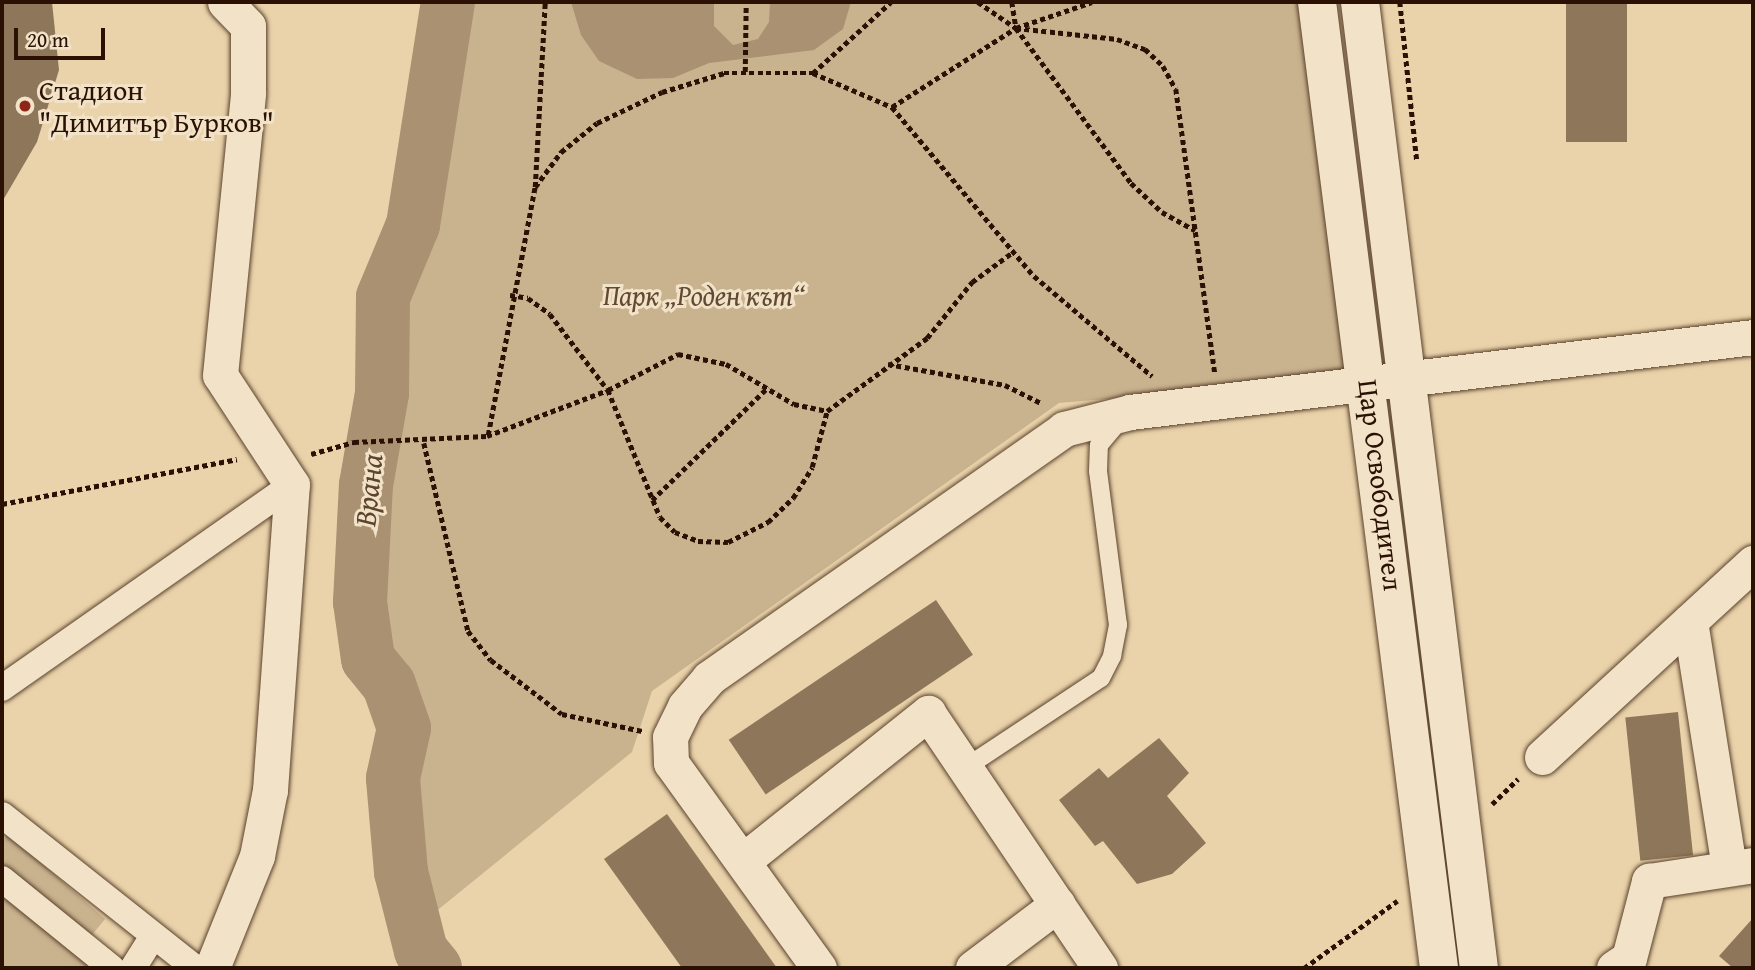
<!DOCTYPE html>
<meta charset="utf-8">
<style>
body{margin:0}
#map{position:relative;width:1755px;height:970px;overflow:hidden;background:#ead3aa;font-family:"Gentium Book Plus",serif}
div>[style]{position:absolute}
.green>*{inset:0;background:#c9b28e}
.water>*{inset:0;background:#a99171}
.river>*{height:54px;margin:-27px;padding:0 27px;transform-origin:27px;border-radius:27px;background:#a99171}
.building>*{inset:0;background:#8e765a;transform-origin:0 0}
.path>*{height:4.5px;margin-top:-2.25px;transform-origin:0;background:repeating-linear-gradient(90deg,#2a1103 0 5px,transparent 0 8.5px)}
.roads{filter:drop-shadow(0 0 2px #5a422d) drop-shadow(0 0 2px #5a422d)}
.service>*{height:18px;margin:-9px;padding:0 9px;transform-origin:9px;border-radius:9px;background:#f1e2c8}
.pedestrian>*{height:26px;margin:-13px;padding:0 13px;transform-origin:13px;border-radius:13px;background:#f1e2c8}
.minor>*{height:35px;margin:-17.5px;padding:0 17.5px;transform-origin:17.5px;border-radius:17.5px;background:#f1e2c8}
.tertiary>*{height:38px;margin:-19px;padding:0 19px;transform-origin:19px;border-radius:19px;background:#f1e2c8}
.dots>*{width:19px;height:19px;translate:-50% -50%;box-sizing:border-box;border:4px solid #f1e2c8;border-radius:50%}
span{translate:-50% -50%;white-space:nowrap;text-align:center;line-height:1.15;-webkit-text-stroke:6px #f1e2c8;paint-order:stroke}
.poi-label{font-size:28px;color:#2a1103}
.left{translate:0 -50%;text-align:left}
.park-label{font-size:28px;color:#624934;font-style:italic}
.street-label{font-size:28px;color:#2a1103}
.water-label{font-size:30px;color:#5d442f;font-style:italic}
.frame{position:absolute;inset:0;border:4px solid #2a1103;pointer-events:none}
.scale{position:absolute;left:14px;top:28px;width:91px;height:32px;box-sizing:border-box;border:4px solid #2a1103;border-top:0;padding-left:9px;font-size:21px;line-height:24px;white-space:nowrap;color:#2a1103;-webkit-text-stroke:5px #f1e2c8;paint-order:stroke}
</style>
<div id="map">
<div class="green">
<i style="clip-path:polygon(429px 2px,1304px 2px,1355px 378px,1059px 403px,652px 691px,632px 752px,418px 926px,368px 580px,367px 457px,396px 295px,443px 159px,443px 108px)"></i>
<i style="clip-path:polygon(8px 834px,105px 919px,92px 935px,2px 863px,2px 842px)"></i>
<i style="clip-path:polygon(2px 893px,96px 968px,2px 968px)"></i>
</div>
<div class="water">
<i style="clip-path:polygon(571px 2px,714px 2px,714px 26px,733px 45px,758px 39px,769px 22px,770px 2px,851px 2px,843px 29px,814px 50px,709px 63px,673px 78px,637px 79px,599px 61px,581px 35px)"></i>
</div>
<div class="river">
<i style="left:435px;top:968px;width:22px;rotate:-129deg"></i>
<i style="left:421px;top:951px;width:81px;rotate:-104.2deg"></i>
<i style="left:401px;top:872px;width:94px;rotate:-94.9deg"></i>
<i style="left:393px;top:778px;width:51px;rotate:-77.6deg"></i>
<i style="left:404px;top:728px;width:46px;rotate:-109.2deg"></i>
<i style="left:389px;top:685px;width:33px;rotate:-129deg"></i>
<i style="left:368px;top:659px;width:58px;rotate:-98deg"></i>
<i style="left:360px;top:602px;width:117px;rotate:-87.1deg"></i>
<i style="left:366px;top:485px;width:93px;rotate:-80.1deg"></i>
<i style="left:382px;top:393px;width:96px;rotate:-89.4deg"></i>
<i style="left:383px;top:297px;width:78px;rotate:-67.4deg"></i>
<i style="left:413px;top:225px;width:226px;rotate:-81.1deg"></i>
</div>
<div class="building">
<i style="clip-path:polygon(2px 2px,52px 2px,59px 70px,37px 142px,2px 202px)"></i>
<i style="left:1566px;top:2px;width:61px;height:140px"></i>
<i style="left:936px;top:600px;width:66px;height:250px;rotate:56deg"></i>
<i style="left:1678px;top:712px;width:144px;height:53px;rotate:84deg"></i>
<i style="clip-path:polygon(1159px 738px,1189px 773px,1167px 796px,1206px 843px,1172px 874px,1137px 884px,1103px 841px,1095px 846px,1059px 800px,1099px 768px,1108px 778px)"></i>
<i style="clip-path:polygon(667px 814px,777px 968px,682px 968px,604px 859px)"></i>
<i style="clip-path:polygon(1753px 918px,1753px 968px,1733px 968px,1719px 956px)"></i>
</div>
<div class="path">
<i style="left:978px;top:2px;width:46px;rotate:34.4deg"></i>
<i style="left:1016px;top:28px;width:193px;rotate:53.4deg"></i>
<i style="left:1131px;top:183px;width:42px;rotate:43.1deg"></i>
<i style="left:1162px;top:212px;width:38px;rotate:29deg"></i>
<i style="left:1012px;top:2px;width:25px;rotate:81deg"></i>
<i style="left:1400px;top:2px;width:160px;rotate:83.9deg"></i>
<i style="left:1016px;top:28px;width:102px;rotate:6.2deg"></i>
<i style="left:1117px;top:39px;width:30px;rotate:20deg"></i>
<i style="left:1145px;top:49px;width:25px;rotate:43deg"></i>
<i style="left:1163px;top:66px;width:26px;rotate:61deg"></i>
<i style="left:1176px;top:89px;width:286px;rotate:82.2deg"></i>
<i style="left:745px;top:72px;width:70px;rotate:-89.2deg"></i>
<i style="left:813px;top:73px;width:105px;rotate:-42.3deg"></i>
<i style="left:892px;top:107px;width:147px;rotate:-32.5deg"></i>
<i style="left:1016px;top:28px;width:80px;rotate:-18.9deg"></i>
<i style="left:535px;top:187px;width:44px;rotate:-53.4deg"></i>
<i style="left:561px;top:152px;width:46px;rotate:-38.9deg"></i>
<i style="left:597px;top:123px;width:72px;rotate:-25.5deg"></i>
<i style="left:662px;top:92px;width:65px;rotate:-17deg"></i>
<i style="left:724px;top:73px;width:89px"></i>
<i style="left:813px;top:73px;width:86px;rotate:23.3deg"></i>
<i style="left:892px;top:107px;width:221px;rotate:50deg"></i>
<i style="left:1034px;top:276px;width:155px;rotate:40.3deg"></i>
<i style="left:510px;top:295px;width:18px;rotate:9deg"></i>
<i style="left:528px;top:298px;width:27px;rotate:36deg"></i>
<i style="left:550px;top:314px;width:96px;rotate:52.7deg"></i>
<i style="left:608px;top:390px;width:137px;rotate:67.7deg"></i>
<i style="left:660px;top:517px;width:21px;rotate:45deg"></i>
<i style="left:675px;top:532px;width:25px;rotate:21deg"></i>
<i style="left:698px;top:541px;width:30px;rotate:2deg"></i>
<i style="left:728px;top:542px;width:45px;rotate:-26.6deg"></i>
<i style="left:768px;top:522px;width:35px;rotate:-44deg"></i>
<i style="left:793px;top:498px;width:36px;rotate:-58deg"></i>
<i style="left:812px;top:467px;width:58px;rotate:-75deg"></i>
<i style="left:827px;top:411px;width:124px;rotate:-36.1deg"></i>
<i style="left:927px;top:338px;width:72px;rotate:-51.2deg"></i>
<i style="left:972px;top:282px;width:51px;rotate:-36.2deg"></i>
<i style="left:888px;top:364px;width:119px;rotate:10.2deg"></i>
<i style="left:1005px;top:385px;width:42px;rotate:26.6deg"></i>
<i style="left:488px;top:435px;width:252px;rotate:-79.3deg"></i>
<i style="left:535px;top:187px;width:185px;rotate:-86.9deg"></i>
<i style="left:424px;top:443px;width:193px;rotate:76.8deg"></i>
<i style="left:468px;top:631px;width:37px;rotate:52deg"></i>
<i style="left:491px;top:660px;width:89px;rotate:37.3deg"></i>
<i style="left:562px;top:714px;width:82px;rotate:12deg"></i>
<i style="left:311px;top:454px;width:45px;rotate:-15.6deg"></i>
<i style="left:354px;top:442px;width:133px;rotate:-2.6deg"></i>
<i style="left:487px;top:436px;width:129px;rotate:-20.8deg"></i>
<i style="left:608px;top:390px;width:79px;rotate:-27.2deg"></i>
<i style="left:678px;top:354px;width:49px;rotate:11.8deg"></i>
<i style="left:726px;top:364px;width:79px;rotate:30.5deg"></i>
<i style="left:794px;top:404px;width:34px;rotate:12deg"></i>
<i style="left:652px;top:500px;width:162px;rotate:-44.2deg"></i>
<i style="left:2px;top:504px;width:239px;rotate:-10.8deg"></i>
<i style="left:1492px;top:804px;width:36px;rotate:-44deg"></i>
<i style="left:1304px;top:968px;width:115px;rotate:-35.8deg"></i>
</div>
<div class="roads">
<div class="service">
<i style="left:965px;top:768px;width:163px;rotate:-33.5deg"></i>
<i style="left:1101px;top:678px;width:25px;rotate:-63deg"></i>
<i style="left:1112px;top:656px;width:32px;rotate:-79deg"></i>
<i style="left:1118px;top:625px;width:155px;rotate:-97.4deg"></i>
<i style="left:1098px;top:471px;width:26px;rotate:-88deg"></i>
<i style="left:1099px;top:445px;width:31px;rotate:-50deg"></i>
</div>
<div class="pedestrian">
<i style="left:2px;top:688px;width:354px;rotate:-35deg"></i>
<i style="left:2px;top:815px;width:246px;rotate:38.4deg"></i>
<i style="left:2px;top:879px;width:141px;rotate:39deg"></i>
<i style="left:133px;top:968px;width:38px;rotate:-58deg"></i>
</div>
<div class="minor">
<i style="left:1690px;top:621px;width:250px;rotate:81deg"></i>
<i style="left:1542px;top:757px;width:287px;rotate:-42.6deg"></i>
<i style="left:744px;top:860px;width:236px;rotate:-38.6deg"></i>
<i style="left:928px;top:713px;width:308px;rotate:56deg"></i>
<i style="left:212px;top:968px;width:121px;rotate:-68.1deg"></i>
<i style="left:257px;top:856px;width:67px;rotate:-78.9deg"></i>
<i style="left:270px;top:790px;width:306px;rotate:-85.9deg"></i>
<i style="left:292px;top:485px;width:131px;rotate:-123.2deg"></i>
<i style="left:220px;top:375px;width:284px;rotate:-84.3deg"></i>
<i style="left:248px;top:92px;width:66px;rotate:-90deg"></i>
<i style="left:248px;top:26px;width:33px;rotate:-134deg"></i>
<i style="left:819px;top:968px;width:253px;rotate:-125.8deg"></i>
<i style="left:671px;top:763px;width:26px;rotate:-92deg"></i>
<i style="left:670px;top:737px;width:34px;rotate:-64deg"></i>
<i style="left:685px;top:706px;width:37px;rotate:-49deg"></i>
<i style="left:709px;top:678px;width:434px;rotate:-35deg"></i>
<i style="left:1064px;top:429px;width:68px;rotate:-14.4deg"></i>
<i style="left:1130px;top:412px;width:627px;rotate:-6.86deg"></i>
<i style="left:973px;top:968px;width:106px;rotate:-37deg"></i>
<i style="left:1614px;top:968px;width:18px;rotate:-34deg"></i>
<i style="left:1629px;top:958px;width:80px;rotate:-75.4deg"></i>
<i style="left:1649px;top:881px;width:105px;rotate:-8.7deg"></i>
</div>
<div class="tertiary">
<i style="left:1317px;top:2px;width:974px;rotate:82.8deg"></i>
<i style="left:1360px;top:2px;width:973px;rotate:82.98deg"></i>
</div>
</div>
<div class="dots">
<i style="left:25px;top:106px;background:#8f2418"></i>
</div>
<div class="poi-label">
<span class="left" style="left:39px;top:106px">Стадион<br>"Димитър Бурков"</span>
</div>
<div class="park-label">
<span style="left:704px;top:295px">Парк „Роден кът“</span>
</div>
<div class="street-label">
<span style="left:1381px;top:485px;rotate:83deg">Цар Освободител</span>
</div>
<div class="water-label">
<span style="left:368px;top:490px;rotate:-84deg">Врана</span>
</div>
<div class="frame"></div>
<div class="scale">20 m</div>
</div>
